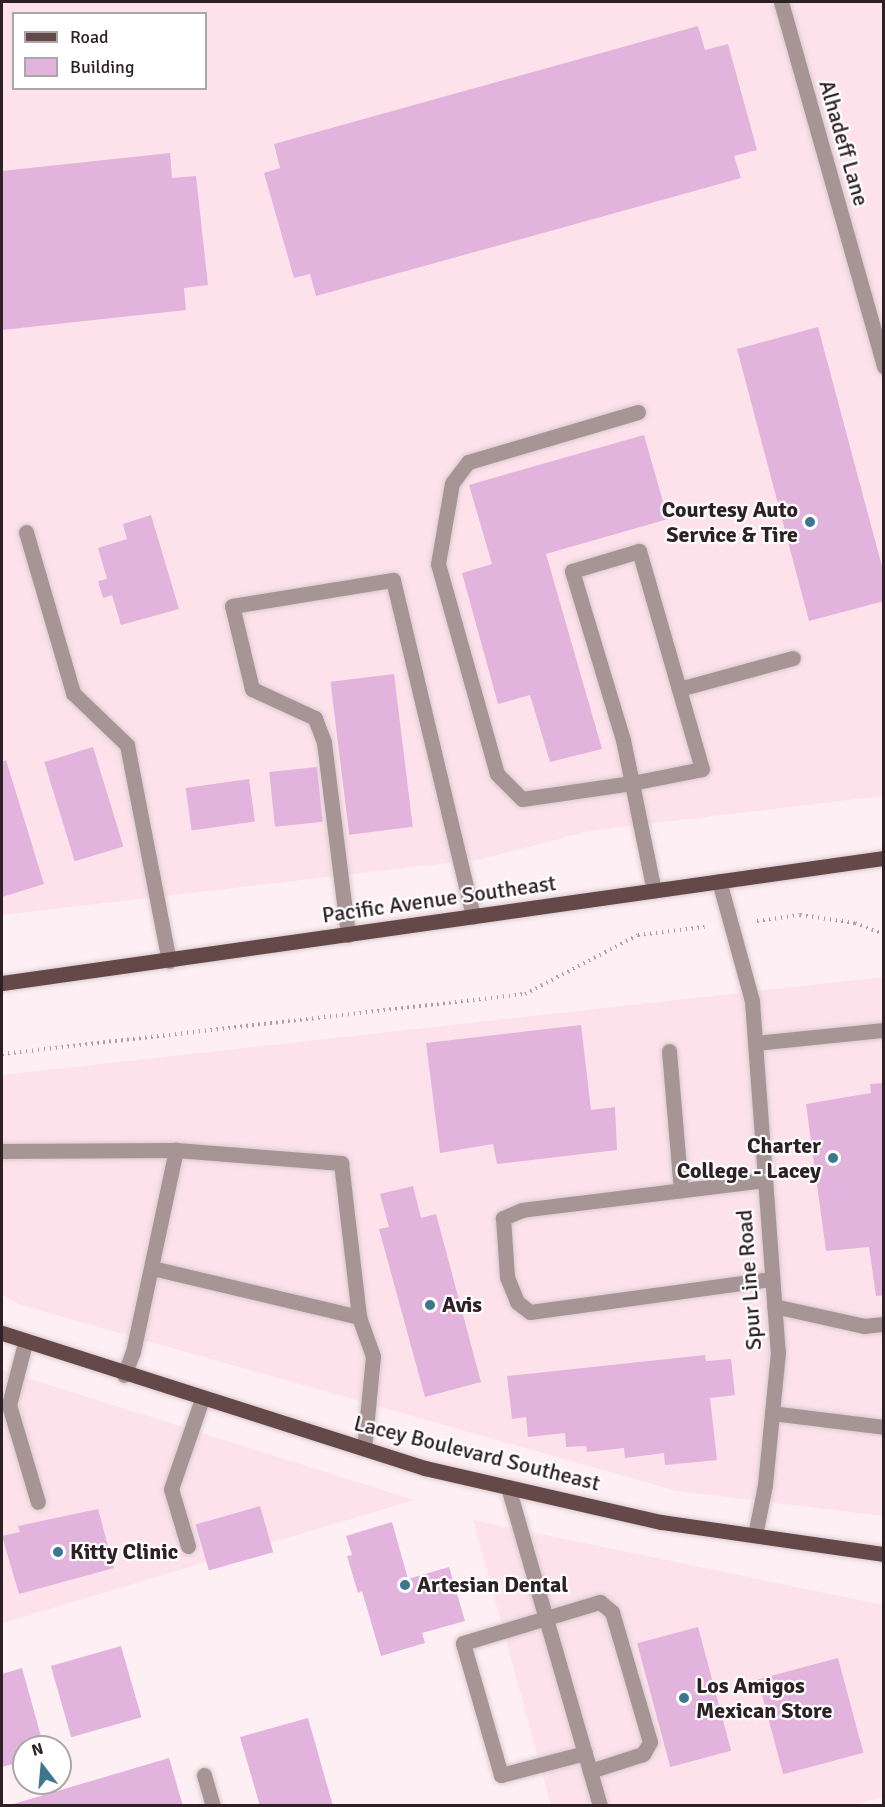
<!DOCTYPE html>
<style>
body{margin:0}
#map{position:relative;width:885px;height:1807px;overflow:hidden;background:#feeff4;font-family:Signika,sans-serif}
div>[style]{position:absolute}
.built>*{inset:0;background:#fde2eb}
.building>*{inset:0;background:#e2b3dc;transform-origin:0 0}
.path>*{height:4px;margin-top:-2px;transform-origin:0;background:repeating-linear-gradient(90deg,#ad9fa4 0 1.5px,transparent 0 6px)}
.roads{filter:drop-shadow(0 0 2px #d9cacf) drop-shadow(0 0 2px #d9cacf)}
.service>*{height:15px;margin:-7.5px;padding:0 7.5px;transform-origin:7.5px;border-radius:7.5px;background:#a69594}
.minor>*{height:15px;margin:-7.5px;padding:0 7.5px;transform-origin:7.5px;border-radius:7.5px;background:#a69594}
.primary>*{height:15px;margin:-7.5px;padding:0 7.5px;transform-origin:7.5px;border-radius:7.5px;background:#644948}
.dots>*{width:16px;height:16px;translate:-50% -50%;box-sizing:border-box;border:3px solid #fff;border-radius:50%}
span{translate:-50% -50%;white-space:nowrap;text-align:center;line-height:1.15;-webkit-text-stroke:4.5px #fff;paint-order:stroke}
.street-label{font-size:22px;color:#2e2125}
.poi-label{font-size:22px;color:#2e2125;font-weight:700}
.right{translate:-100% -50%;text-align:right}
.left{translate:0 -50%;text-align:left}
.frame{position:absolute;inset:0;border:3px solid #2e2125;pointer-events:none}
.legend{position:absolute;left:12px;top:12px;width:195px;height:78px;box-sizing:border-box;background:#fff;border:2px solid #aba6a8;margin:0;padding:8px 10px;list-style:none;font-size:18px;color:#2e2125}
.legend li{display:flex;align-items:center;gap:12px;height:30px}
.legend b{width:30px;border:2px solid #aba6a8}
.north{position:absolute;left:12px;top:1735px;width:60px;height:60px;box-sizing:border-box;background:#fff;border:2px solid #aba6a8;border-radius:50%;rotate:344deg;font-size:16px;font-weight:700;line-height:24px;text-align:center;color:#2e2125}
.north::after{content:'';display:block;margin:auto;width:21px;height:27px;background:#3c768f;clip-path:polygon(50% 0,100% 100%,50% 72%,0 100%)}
</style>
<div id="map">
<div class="built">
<i style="clip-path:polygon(evenodd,2px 2px,883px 2px,883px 796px,588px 831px,482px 859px,2px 915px,2px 2px,14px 14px,206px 14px,206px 88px,14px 88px,14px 14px)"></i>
<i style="clip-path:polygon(883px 977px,883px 1516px,677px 1491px,21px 1305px,2px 1295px,2px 1075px)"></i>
<i style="clip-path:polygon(2px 1370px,414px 1500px,2px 1623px)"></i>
<i style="clip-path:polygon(473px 1520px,883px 1605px,883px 1800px,882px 1797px,853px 1806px,551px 1805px)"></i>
</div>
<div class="building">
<i style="clip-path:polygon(698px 26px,705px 50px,728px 44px,757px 150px,734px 156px,741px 178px,316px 296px,310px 274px,294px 278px,264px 173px,280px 168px,274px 144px)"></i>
<i style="clip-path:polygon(170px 153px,172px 178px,196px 176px,208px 285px,184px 288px,186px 310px,2px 330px,2px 171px)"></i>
<i style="clip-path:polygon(818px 327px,884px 574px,884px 601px,809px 621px,737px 349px)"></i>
<i style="clip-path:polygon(644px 435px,668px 519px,546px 554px,602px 749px,550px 762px,530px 695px,498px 704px,462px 573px,492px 564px,469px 485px)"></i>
<i style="clip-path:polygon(151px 515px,179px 609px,121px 625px,112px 595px,103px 598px,98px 581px,107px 579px,98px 548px,127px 539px,123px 524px)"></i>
<i style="left:394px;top:674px;width:154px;height:64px;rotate:83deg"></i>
<i style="left:93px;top:747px;width:104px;height:51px;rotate:73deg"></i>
<i style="clip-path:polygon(6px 760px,44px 884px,2px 897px,2px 762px)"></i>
<i style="left:317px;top:767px;width:55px;height:48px;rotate:84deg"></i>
<i style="left:249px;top:779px;width:43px;height:64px;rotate:82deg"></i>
<i style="clip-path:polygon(581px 1025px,591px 1110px,615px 1107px,617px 1150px,497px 1164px,493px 1144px,440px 1153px,426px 1043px)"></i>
<i style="clip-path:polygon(884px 1083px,884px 1295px,876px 1296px,869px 1247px,826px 1251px,806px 1104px,871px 1093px,870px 1084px)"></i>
<i style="clip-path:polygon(413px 1186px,421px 1218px,436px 1214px,481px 1382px,425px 1397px,379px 1229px,389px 1227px,380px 1194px)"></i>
<i style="clip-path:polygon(705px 1355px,706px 1361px,731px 1359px,735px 1395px,710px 1398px,717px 1460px,665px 1465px,664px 1453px,625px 1458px,624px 1448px,587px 1452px,586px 1446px,566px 1447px,565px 1433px,528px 1437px,526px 1417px,512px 1419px,507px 1376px)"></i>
<i style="left:260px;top:1506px;width:48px;height:67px;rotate:74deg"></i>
<i style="clip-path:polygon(98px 1509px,114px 1568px,19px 1594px,2px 1536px,20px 1532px,18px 1526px)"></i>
<i style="clip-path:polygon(392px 1522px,408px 1579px,449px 1567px,465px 1621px,422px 1633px,425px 1643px,381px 1656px,362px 1591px,358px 1593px,347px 1556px,352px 1555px,346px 1536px)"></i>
<i style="left:698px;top:1627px;width:128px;height:63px;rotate:75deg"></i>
<i style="left:121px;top:1646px;width:74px;height:73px;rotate:74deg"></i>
<i style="left:838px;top:1658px;width:98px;height:83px;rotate:75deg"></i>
<i style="clip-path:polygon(22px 1668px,44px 1747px,24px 1747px,24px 1761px,2px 1767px,2px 1674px)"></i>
<i style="clip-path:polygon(308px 1718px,333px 1806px,260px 1806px,240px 1737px)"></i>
<i style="clip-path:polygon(169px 1758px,183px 1806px,11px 1806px,10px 1805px)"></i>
</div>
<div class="path">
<i style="left:757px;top:921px;width:43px;rotate:-7.9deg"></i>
<i style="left:800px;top:915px;width:56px;rotate:8.3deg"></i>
<i style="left:855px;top:923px;width:31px;rotate:21deg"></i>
<i style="left:2px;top:1054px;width:526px;rotate:-6.54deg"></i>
<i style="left:525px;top:994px;width:127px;rotate:-27.6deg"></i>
<i style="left:638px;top:935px;width:67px;rotate:-6.8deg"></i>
</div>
<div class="roads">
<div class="service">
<i style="left:638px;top:412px;width:177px;rotate:163.6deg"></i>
<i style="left:468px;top:462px;width:26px;rotate:127deg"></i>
<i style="left:452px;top:483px;width:82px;rotate:99.8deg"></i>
<i style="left:438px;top:564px;width:218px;rotate:74.3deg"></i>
<i style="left:497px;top:774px;width:35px;rotate:45deg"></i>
<i style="left:522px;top:799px;width:111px;rotate:-8.3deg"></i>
<i style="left:632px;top:783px;width:71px;rotate:-11.3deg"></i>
<i style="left:702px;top:769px;width:227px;rotate:-106.1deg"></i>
<i style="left:639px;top:551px;width:70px;rotate:163.4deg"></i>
<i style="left:572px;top:571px;width:177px;rotate:73.2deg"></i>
<i style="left:623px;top:740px;width:44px;rotate:78.2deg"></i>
<i style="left:632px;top:783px;width:41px;rotate:78.7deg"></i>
<i style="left:640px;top:823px;width:69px;rotate:78.4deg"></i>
<i style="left:26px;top:532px;width:168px;rotate:73.7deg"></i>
<i style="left:73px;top:693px;width:75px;rotate:43.9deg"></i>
<i style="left:127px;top:745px;width:220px;rotate:79deg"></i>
<i style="left:679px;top:689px;width:118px;rotate:-15.2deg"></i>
<i style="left:348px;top:935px;width:194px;rotate:-97.1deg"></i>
<i style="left:324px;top:742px;width:26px;rotate:-111deg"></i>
<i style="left:315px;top:718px;width:69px;rotate:-155.3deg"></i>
<i style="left:252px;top:689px;width:85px;rotate:-103.5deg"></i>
<i style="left:232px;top:606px;width:163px;rotate:-9.2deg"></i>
<i style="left:393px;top:580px;width:346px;rotate:76.6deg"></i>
<i style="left:755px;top:1043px;width:130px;rotate:-5.8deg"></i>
<i style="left:669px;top:1051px;width:140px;rotate:85.1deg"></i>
<i style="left:2px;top:1151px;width:174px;rotate:-0.3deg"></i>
<i style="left:176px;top:1150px;width:166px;rotate:4.5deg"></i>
<i style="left:341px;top:1163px;width:155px;rotate:83.3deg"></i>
<i style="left:359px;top:1317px;width:41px;rotate:70.3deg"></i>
<i style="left:373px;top:1356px;width:93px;rotate:95.5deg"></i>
<i style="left:765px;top:1180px;width:245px;rotate:173deg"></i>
<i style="left:522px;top:1210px;width:21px;rotate:157deg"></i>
<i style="left:503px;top:1218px;width:59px;rotate:86.1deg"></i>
<i style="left:507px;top:1277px;width:27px;rotate:68deg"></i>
<i style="left:517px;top:1302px;width:16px;rotate:38deg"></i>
<i style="left:530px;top:1312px;width:244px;rotate:-7.8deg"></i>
<i style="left:152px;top:1268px;width:213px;rotate:13.3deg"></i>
<i style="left:774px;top:1306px;width:92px;rotate:12.5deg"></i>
<i style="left:864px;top:1326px;width:20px;rotate:-6deg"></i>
<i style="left:25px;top:1343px;width:64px;rotate:104.5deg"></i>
<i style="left:9px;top:1405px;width:101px;rotate:73.4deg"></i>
<i style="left:124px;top:1375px;width:25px;rotate:-69deg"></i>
<i style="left:133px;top:1352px;width:207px;rotate:-78deg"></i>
<i style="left:772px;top:1413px;width:113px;rotate:7.1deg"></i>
<i style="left:188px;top:1546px;width:59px;rotate:-106.6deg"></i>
<i style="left:171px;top:1489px;width:95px;rotate:-71deg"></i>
<i style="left:585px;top:1753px;width:87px;rotate:165.3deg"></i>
<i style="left:501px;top:1775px;width:137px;rotate:-106.1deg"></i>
<i style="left:463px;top:1643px;width:143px;rotate:-16.7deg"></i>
<i style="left:600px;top:1602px;width:16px;rotate:40deg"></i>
<i style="left:612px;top:1612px;width:135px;rotate:73.7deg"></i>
<i style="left:650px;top:1742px;width:14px;rotate:120deg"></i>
<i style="left:643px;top:1754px;width:56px;rotate:162.2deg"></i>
<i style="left:204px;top:1775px;width:32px;rotate:74deg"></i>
</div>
<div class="minor">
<i style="left:781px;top:2px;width:379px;rotate:74.2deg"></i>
<i style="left:719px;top:881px;width:124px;rotate:74.6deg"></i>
<i style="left:752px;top:1001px;width:352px;rotate:85.8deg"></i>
<i style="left:778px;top:1352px;width:134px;rotate:95.6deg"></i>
<i style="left:765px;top:1485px;width:51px;rotate:101.3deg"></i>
<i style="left:508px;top:1487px;width:332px;rotate:73.9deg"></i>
</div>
<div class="primary">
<i style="left:2px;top:983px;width:891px;rotate:-8.07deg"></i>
<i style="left:2px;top:1333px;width:444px;rotate:17.7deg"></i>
<i style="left:425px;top:1468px;width:242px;rotate:12.9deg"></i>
<i style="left:661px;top:1522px;width:225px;rotate:8.2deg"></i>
</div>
</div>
<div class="dots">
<i style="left:810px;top:522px;background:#3c768f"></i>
<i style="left:833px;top:1158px;background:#3c768f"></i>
<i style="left:430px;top:1305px;background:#3c768f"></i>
<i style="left:58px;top:1552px;background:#3c768f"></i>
<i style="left:405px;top:1585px;background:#3c768f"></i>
<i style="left:684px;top:1698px;background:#3c768f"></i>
</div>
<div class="street-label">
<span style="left:844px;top:143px;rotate:74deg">Alhadeff Lane</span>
<span style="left:439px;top:899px;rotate:-8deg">Pacific Avenue Southeast</span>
<span style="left:749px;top:1280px;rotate:-94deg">Spur Line Road</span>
<span style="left:477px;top:1453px;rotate:14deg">Lacey Boulevard Southeast</span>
</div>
<div class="poi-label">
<span class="right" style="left:798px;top:522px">Courtesy Auto<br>Service &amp; Tire</span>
<span class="right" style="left:821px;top:1158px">Charter<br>College - Lacey</span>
<span class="left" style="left:442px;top:1305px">Avis</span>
<span class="left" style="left:70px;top:1552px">Kitty Clinic</span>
<span class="left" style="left:417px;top:1585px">Artesian Dental</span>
<span class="left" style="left:696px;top:1698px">Los Amigos<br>Mexican Store</span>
</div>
<div class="frame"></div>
<ul class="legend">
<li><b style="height:8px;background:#644948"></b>Road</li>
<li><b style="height:16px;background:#e2b3dc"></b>Building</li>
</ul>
<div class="north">N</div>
</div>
